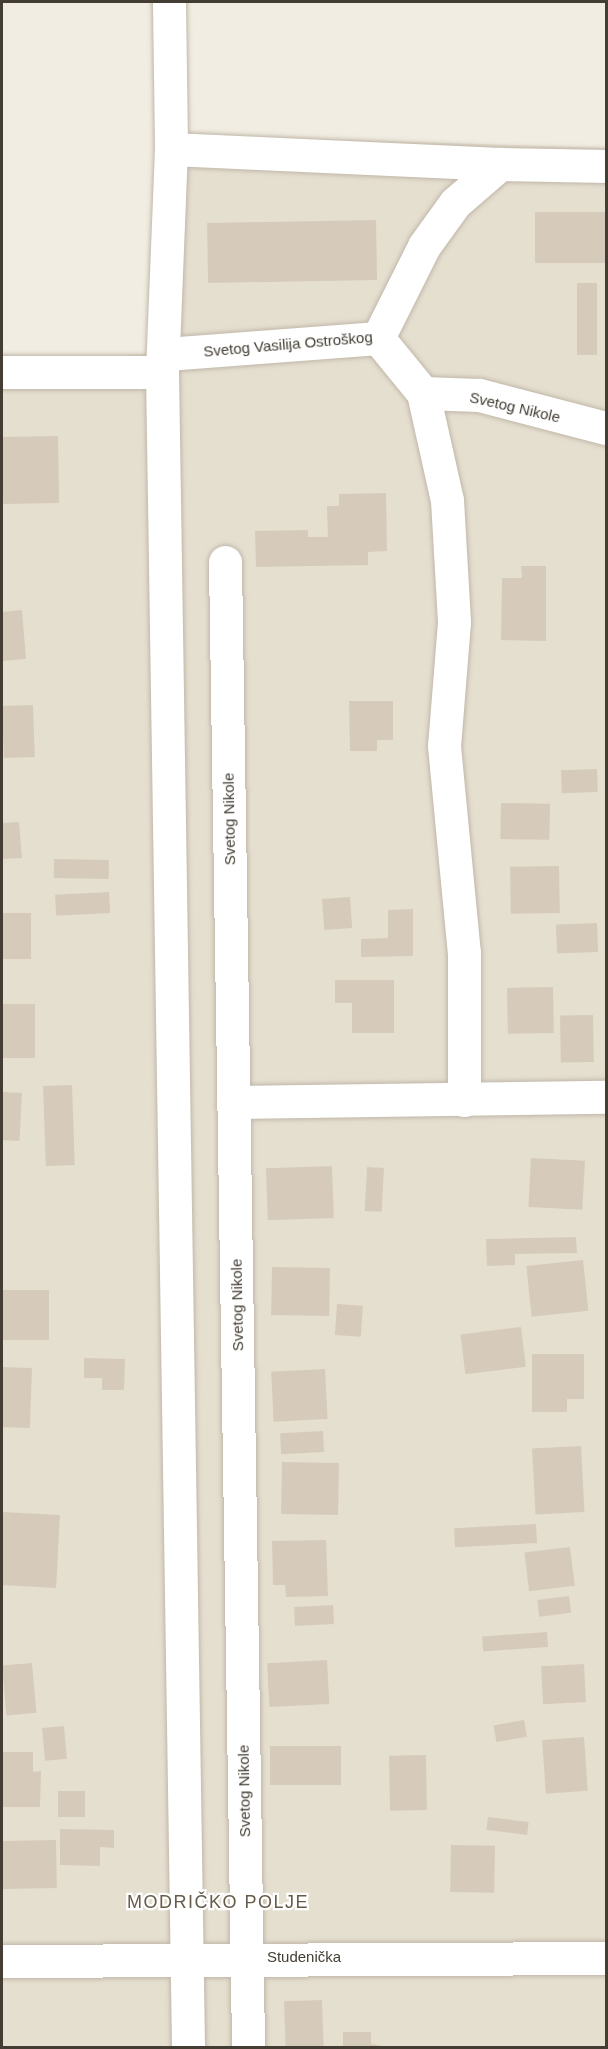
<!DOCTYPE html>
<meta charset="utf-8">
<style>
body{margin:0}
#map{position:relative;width:608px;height:2049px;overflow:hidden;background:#f1ede2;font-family:Arial,sans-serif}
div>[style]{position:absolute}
.residential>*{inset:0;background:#e5dfd0}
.building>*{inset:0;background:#d6cbbb;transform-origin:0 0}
.roads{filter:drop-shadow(0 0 2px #c0b7a8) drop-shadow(0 0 2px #c0b7a8)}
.minor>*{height:33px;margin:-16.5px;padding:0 16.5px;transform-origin:16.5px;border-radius:16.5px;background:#fff}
span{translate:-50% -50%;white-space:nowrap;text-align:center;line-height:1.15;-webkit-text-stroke:4.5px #fff;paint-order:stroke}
.street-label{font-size:15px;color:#433d33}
.quarter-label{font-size:18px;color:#665b4a;letter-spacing:1.5px}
.frame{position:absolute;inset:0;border:3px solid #433d33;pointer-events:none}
</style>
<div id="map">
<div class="residential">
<i style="clip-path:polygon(184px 135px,606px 148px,606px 2047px,2px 2048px,2px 361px,74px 363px,156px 352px)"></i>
</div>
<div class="building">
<i style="left:606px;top:212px;width:51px;height:71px;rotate:90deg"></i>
<i style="left:376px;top:220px;width:60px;height:169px;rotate:89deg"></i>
<i style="left:577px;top:283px;width:20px;height:72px"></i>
<i style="left:58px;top:436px;width:67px;height:56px;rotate:89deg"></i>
<i style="clip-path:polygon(386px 493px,387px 551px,368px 552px,368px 565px,256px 567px,255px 531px,308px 530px,308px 537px,328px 537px,327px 506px,339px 506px,339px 494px)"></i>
<i style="clip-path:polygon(521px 566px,546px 566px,546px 641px,501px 640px,502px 578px,522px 578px)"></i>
<i style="clip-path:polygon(22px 610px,26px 659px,2px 661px,2px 612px)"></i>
<i style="clip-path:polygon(349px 701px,393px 701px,393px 740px,377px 740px,377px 751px,350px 751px)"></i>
<i style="left:33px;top:705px;width:52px;height:31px;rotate:88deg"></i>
<i style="left:597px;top:769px;width:23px;height:36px;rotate:88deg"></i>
<i style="left:501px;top:803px;width:49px;height:36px;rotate:1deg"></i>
<i style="clip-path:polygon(19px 822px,22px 858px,2px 859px,2px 823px)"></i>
<i style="left:54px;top:859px;width:55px;height:19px;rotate:1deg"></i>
<i style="left:559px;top:866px;width:47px;height:49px;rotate:89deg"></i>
<i style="left:109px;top:892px;width:21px;height:54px;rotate:87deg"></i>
<i style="left:350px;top:897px;width:31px;height:28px;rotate:86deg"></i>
<i style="clip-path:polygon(413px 909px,413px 956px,361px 957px,361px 939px,388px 938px,388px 910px)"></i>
<i style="left:2px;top:913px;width:29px;height:46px"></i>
<i style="left:597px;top:923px;width:29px;height:41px;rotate:88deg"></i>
<i style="clip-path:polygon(335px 980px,394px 980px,394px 1033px,352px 1033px,352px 1003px,335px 1003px)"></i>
<i style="left:553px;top:987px;width:46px;height:46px;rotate:89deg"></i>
<i style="left:2px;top:1004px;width:33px;height:54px"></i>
<i style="left:593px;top:1015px;width:47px;height:33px;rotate:89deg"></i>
<i style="left:72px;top:1085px;width:80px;height:29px;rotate:88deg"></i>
<i style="left:2px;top:1092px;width:20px;height:48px;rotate:3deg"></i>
<i style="left:531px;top:1158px;width:54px;height:49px;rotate:3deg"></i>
<i style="left:332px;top:1166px;width:52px;height:66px;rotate:88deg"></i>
<i style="left:367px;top:1167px;width:17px;height:44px;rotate:3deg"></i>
<i style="clip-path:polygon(576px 1237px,577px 1253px,515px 1254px,515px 1265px,487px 1266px,486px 1239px)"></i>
<i style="left:583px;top:1260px;width:51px;height:57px;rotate:84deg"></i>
<i style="left:272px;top:1267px;width:58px;height:48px;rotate:1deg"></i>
<i style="left:2px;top:1290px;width:47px;height:50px"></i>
<i style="left:337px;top:1304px;width:26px;height:31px;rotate:4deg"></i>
<i style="left:521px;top:1327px;width:40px;height:61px;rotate:83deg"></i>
<i style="clip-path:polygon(532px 1354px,584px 1354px,584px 1399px,567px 1399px,567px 1412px,532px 1412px)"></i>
<i style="clip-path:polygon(84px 1358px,125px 1359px,124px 1390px,102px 1390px,102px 1378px,84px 1378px)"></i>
<i style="left:2px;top:1367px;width:30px;height:60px;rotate:2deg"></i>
<i style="left:325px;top:1369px;width:50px;height:54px;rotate:87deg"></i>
<i style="left:323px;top:1431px;width:21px;height:43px;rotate:87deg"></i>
<i style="left:581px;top:1446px;width:66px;height:49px;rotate:87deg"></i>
<i style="left:282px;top:1462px;width:57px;height:52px;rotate:1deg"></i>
<i style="left:2px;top:1512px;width:58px;height:73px;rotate:3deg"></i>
<i style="left:536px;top:1524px;width:19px;height:82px;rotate:87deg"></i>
<i style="clip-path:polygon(326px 1540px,328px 1596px,286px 1597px,285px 1585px,273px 1585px,272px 1541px)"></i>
<i style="left:570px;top:1547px;width:39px;height:46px;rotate:83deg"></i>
<i style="left:569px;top:1596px;width:17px;height:32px;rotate:83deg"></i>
<i style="left:333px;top:1605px;width:19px;height:39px;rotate:87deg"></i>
<i style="left:547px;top:1632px;width:15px;height:65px;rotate:86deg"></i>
<i style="left:327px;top:1660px;width:44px;height:60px;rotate:87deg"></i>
<i style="left:32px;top:1663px;width:50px;height:30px;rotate:85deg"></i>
<i style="left:584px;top:1664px;width:38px;height:43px;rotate:87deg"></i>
<i style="left:524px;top:1720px;width:17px;height:31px;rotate:80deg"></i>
<i style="left:64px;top:1726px;width:33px;height:22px;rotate:85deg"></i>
<i style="left:584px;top:1737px;width:54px;height:42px;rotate:86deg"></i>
<i style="left:270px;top:1746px;width:71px;height:39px"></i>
<i style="clip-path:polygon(2px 1752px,33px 1752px,33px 1772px,41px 1771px,40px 1807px,2px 1807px)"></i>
<i style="left:426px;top:1755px;width:55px;height:37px;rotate:89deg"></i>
<i style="left:85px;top:1791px;width:26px;height:27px;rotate:90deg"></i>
<i style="left:488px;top:1817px;width:41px;height:13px;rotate:7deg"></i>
<i style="clip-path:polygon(60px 1829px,114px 1830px,114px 1848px,100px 1847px,100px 1866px,60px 1865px)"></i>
<i style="left:56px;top:1840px;width:48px;height:54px;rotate:89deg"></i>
<i style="left:451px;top:1845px;width:44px;height:47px;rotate:1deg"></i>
<i style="left:322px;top:2000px;width:47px;height:38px;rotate:88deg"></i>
<i style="clip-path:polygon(343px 2032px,371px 2032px,371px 2044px,395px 2048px,343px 2048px)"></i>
</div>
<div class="roads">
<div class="minor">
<i style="left:169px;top:2px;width:147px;rotate:89.2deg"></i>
<i style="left:171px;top:149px;width:223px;rotate:92.3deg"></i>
<i style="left:162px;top:372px;width:1676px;rotate:89.11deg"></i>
<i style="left:171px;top:149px;width:329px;rotate:2.6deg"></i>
<i style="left:378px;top:338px;width:71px;rotate:50.7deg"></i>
<i style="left:423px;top:393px;width:110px;rotate:77.4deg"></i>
<i style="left:447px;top:500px;width:122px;rotate:86.7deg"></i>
<i style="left:454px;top:622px;width:124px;rotate:94.6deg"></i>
<i style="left:444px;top:746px;width:207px;rotate:84.5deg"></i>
<i style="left:464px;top:952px;width:148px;rotate:90deg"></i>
<i style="left:166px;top:354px;width:213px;rotate:-4.3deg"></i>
<i style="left:378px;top:338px;width:103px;rotate:-63.4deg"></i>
<i style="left:424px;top:246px;width:53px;rotate:-54.2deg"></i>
<i style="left:455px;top:203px;width:60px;rotate:-40.9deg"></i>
<i style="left:500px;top:164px;width:106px;rotate:1.1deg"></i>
<i style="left:2px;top:372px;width:160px"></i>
<i style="left:423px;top:393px;width:56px;rotate:2deg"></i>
<i style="left:479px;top:395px;width:131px;rotate:14.6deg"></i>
<i style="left:225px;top:562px;width:1486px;rotate:89.11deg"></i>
<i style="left:233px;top:1102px;width:373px;rotate:-0.8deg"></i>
<i style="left:2px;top:1961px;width:604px;rotate:-0.28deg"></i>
</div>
</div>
<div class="street-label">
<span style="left:288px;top:344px;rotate:-5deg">Svetog Vasilija Ostroškog</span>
<span style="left:515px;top:407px;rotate:13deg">Svetog Nikole</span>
<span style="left:229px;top:819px;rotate:-91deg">Svetog Nikole</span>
<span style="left:237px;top:1305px;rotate:-91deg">Svetog Nikole</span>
<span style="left:244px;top:1791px;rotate:-91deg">Svetog Nikole</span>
<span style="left:304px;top:1957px">Studenička</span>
</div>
<div class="quarter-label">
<span style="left:218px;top:1902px">MODRIČKO POLJE</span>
</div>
<div class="frame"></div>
</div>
